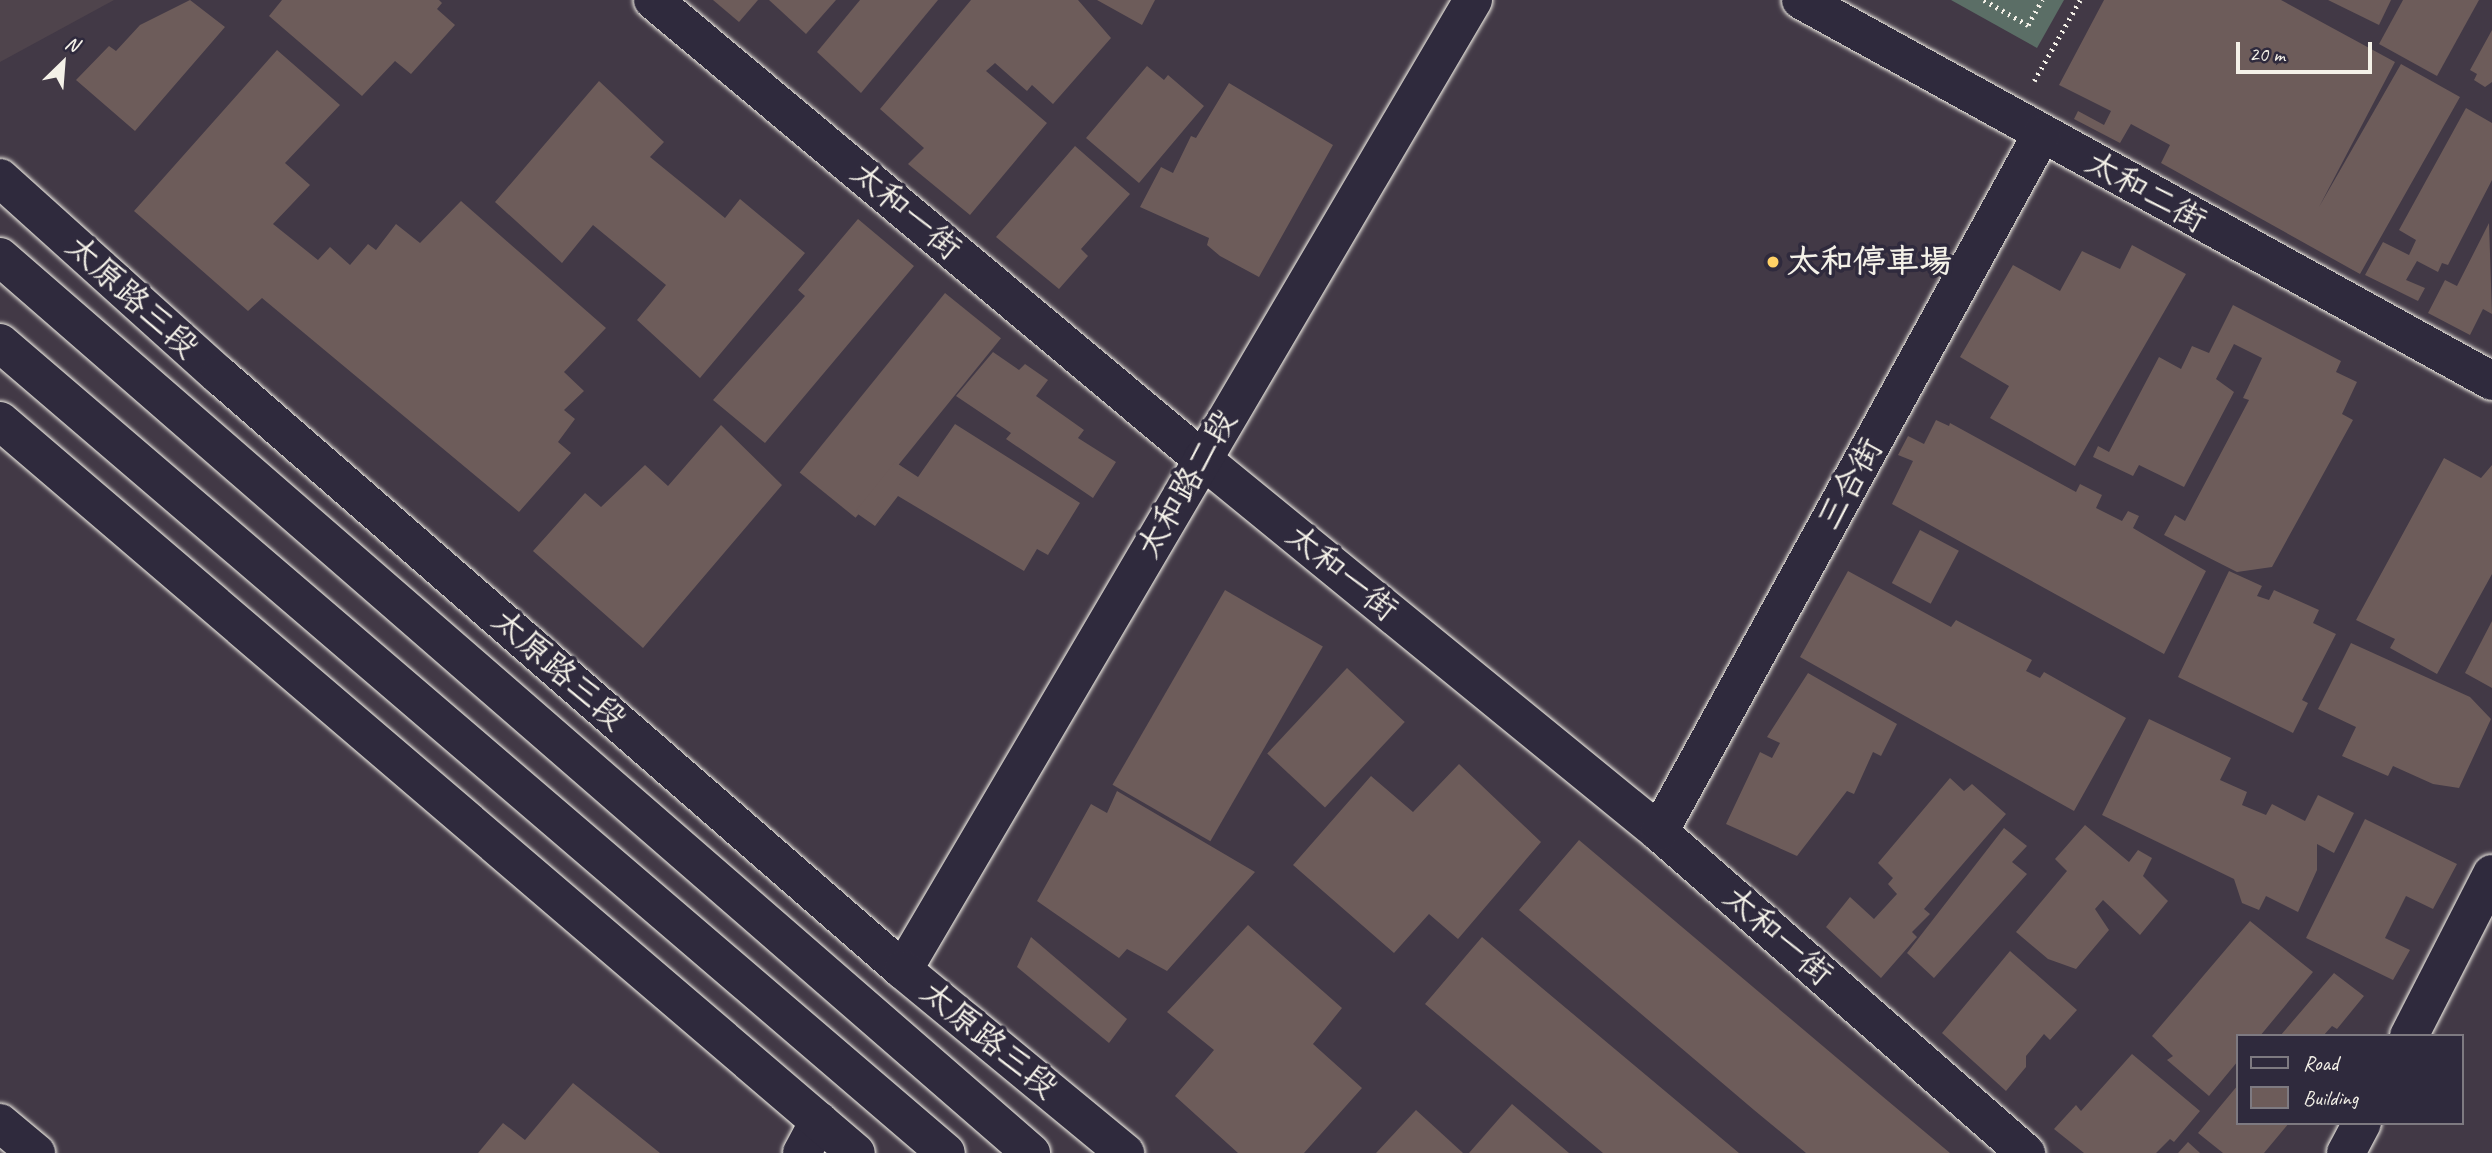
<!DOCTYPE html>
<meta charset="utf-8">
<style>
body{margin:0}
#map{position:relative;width:2492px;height:1153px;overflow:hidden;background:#423946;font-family:Caveat,"LXGW WenKai TC",sans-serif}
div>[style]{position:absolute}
.built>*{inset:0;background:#4f444c}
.green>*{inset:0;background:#5b6e66}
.building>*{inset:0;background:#6d5c5a;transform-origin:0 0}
.path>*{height:4.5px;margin-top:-2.25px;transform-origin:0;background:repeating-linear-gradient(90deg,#f4f1e8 0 2px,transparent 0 7px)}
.roads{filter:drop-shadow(0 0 2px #f4f1e8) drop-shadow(0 0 2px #f4f1e8)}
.minor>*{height:38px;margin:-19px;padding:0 19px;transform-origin:19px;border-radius:19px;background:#2f2a3d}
.major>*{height:38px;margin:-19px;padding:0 19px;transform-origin:19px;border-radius:19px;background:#2f2a3d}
.dots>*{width:19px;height:19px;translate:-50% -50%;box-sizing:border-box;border:4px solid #2f2a3d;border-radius:50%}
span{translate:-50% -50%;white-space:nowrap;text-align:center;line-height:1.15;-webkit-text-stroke:7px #2f2a3d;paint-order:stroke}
.street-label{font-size:33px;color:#f4f1e8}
.poi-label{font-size:33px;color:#f4f1e8;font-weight:700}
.left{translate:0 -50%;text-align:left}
.legend{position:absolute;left:2236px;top:1034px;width:228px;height:91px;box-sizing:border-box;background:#2f2a3d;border:2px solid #7e7a81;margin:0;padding:9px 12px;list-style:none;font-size:21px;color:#f4f1e8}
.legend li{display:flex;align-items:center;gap:14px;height:35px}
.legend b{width:35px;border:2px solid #7e7a81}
.north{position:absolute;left:28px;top:28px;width:70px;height:70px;-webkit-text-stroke:5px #2f2a3d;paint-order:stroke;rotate:25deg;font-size:19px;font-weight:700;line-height:28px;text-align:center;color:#f4f1e8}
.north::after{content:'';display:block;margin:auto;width:24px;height:32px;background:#f4f1e8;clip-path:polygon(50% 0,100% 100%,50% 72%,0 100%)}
.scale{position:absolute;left:2236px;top:42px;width:136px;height:32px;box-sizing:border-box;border:4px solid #f4f1e8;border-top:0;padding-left:9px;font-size:21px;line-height:24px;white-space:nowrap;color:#f4f1e8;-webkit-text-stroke:5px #2f2a3d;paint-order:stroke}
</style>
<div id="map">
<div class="built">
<i style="clip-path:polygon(0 0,114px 0,0 62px)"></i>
</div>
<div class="green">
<i style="clip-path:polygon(1951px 0,2064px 0,2037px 48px)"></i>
</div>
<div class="building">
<i style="clip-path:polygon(190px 0,225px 27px,135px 131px,76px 80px,109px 46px,116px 51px,140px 25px)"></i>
<i style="clip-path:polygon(282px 0,439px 0,442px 3px,437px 9px,455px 25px,411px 74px,395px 61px,362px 96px,269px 16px)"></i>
<i style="clip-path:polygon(713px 0,758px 0,739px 22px)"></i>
<i style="clip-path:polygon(769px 0,836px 0,806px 34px)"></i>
<i style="clip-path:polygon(860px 0,938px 0,861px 93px,817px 52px)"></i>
<i style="clip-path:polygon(971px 0,1078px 0,1111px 38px,1053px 104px,1032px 85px,1027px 91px,995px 63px,986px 71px,1047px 123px,970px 215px,908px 164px,924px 148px,880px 109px)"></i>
<i style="clip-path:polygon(1097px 0,1155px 0,1142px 25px)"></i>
<i style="clip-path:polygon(2104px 0,2281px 0,2395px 62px,2319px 207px,2401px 64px,2460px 97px,2360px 274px,2161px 163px,2170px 145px,2131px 124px,2120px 143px,2074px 119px,2078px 111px,2104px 125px,2111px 111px,2059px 85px)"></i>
<i style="clip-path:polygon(2328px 0,2391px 0,2379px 25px)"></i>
<i style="clip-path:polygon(2403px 0,2479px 0,2437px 76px,2379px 44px)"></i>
<i style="clip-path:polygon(2492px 30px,2492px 82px,2485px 87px,2474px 80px,2477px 74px,2470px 70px)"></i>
<i style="clip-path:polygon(277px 50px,340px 105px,285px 163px,310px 185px,273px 224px,318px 260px,330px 247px,350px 265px,368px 244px,376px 250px,396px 224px,420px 243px,461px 201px,606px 328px,564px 372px,584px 391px,564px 410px,575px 419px,558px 442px,571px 453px,519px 512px,262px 298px,248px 311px,134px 211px)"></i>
<i style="clip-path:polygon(1147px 66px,1164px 80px,1168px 75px,1204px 106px,1139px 183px,1086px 138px)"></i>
<i style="clip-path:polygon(599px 81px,664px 142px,650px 157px,725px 218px,740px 199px,805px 253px,700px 378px,637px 320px,666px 285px,593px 225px,562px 263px,495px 202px)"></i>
<i style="clip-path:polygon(1229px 83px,1333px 145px,1259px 277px,1220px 256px,1207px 245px,1209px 238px,1140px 207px,1161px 167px,1173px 173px,1191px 136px,1196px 138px)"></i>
<i style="clip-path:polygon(2466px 108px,2492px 123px,2492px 180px,2448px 265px,2442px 263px,2438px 272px,2417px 261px,2406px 280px,2425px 288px,2418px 301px,2365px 275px,2383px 242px,2409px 255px,2416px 240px,2399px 230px)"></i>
<i style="clip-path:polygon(1075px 146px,1130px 194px,1081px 249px,1088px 256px,1059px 289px,996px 237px)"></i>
<i style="clip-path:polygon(858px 219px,914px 266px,765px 443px,713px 400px,805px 296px,798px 290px)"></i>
<i style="clip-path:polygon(2489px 223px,2492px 314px,2483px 309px,2470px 335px,2428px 313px,2445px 280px,2457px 286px)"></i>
<i style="clip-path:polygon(2132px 245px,2186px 274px,2075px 466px,1990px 418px,2009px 386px,1960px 357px,2013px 265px,2060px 291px,2082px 251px,2120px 269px)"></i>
<i style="left:945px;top:293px;width:72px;height:231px;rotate:39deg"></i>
<i style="clip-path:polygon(2233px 305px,2341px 361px,2336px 372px,2357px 382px,2342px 414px,2353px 420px,2272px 567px,2237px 572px,2164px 535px,2175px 515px,2185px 521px,2249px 400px,2243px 398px,2262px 358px,2234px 344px,2216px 379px,2234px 392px,2184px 487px,2139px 465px,2133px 476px,2093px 457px,2098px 446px,2109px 452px,2159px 357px,2181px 369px,2192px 346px,2209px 353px)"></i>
<i style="clip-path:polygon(993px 352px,1019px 370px,1025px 364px,1048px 380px,1036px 396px,1084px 430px,1078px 438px,1116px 462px,1093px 498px,1006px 439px,1011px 433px,956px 396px)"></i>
<i style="clip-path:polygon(1936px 420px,1949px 426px,1950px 423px,2076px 492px,2080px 484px,2102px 495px,2096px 508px,2122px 521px,2128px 511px,2139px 516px,2133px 528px,2206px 571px,2164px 654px,1892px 504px,1913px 461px,1898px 455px,1908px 436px,1924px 444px)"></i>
<i style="clip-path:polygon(955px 424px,1080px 503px,1048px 555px,1037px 549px,1024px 571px,898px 496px,875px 526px,855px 512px,895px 462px,918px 477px)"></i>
<i style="clip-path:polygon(721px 425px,782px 485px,643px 648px,533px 551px,585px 493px,601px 507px,645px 465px,668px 486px)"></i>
<i style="clip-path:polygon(2444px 458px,2481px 478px,2492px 465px,2492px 574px,2437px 674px,2390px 648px,2395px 639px,2356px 620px)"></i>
<i style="left:1920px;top:530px;width:44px;height:60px;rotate:28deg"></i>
<i style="clip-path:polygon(1848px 571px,1951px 627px,1956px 620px,2032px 660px,2026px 671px,2040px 678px,2044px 672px,2126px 718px,2074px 811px,1800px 657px)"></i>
<i style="clip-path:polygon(2229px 571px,2262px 586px,2257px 596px,2269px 600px,2274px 590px,2319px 610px,2313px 623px,2336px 634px,2302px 700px,2308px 703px,2293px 733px,2178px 677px)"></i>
<i style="left:1225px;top:590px;width:113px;height:225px;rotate:30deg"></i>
<i style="clip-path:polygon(2492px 621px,2492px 688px,2465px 673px)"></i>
<i style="clip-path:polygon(2351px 643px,2470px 697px,2491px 719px,2459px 788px,2433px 784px,2393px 766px,2388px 776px,2342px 756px,2356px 727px,2318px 709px)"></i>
<i style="left:1347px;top:668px;width:79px;height:117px;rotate:43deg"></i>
<i style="clip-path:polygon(1808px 673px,1897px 724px,1881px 756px,1873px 752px,1854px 794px,1847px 791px,1797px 856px,1726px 824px,1760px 752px,1772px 758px,1780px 743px,1767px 737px)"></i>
<i style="clip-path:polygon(2149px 719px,2231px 758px,2220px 780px,2247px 792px,2242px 805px,2266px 815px,2272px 804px,2305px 821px,2318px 795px,2354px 813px,2334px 853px,2317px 844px,2317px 870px,2298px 912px,2266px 896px,2259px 910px,2242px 903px,2234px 879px,2102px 815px)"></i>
<i style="clip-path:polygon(1459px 764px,1541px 842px,1458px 939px,1429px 914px,1394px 953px,1293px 865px,1371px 776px,1413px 812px)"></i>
<i style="clip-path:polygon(1950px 778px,1964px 791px,1972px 784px,2006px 814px,1924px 909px,1930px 914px,1912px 932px,1917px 937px,1881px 978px,1826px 927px,1850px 897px,1874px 919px,1897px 894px,1888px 884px,1893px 878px,1878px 863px)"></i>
<i style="clip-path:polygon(1117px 791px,1255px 872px,1167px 971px,1127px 949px,1119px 958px,1037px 901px,1091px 804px,1107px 813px)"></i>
<i style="clip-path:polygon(2365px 819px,2457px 864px,2433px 909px,2406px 896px,2385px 938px,2410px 950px,2393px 980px,2306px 938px)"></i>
<i style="clip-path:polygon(2085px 825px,2129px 862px,2138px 850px,2152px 858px,2143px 876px,2168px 901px,2140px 935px,2103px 900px,2095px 909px,2109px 930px,2076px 969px,2048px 959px,2016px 932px,2067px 871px,2055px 859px)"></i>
<i style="clip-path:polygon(2004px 828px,2027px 846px,2012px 862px,2027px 874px,1934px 978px,1907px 953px)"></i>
<i style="clip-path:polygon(1579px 840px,1882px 1096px,1950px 1153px,1806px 1153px,1754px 1110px,1519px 910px)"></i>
<i style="clip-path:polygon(2250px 921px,2313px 972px,2260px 1036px,2238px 1036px,2238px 1061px,2209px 1096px,2167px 1060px,2173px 1056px,2152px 1036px)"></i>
<i style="clip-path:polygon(1248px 925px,1342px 1008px,1313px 1044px,1362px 1088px,1304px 1153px,1238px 1153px,1175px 1096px,1214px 1050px,1167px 1012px)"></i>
<i style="clip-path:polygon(1031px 937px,1127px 1019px,1109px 1043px,1017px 967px)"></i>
<i style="clip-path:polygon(1482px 937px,1542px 988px,1739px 1153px,1603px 1153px,1425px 1004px)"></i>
<i style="clip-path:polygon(2010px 951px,2077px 1010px,2050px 1040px,2044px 1034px,2026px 1056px,2026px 1067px,2006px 1091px,1942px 1033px)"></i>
<i style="clip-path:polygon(2334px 973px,2364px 996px,2337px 1029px,2332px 1026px,2323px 1036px,2280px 1036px)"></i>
<i style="clip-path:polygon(2132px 1054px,2200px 1111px,2174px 1142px,2170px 1139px,2156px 1153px,2084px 1153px,2054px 1129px,2076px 1105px,2081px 1111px)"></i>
<i style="clip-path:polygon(573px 1083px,660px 1153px,478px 1153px,503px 1123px,525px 1140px)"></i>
<i style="clip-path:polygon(2238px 1085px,2238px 1123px,2289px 1123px,2264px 1153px,2223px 1153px,2198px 1133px)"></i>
<i style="clip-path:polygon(1512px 1104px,1569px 1153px,1469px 1153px)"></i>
<i style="clip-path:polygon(1416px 1110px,1463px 1153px,1376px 1153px)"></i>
<i style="clip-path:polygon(2188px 1142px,2200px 1153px,2178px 1153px)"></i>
</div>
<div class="path">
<i style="left:1984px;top:0;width:51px;rotate:29.6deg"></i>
<i style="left:2028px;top:25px;width:29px;rotate:-61deg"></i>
<i style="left:2034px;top:81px;width:93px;rotate:-60.4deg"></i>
</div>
<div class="roads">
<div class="minor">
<i style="left:653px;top:0;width:716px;rotate:39.9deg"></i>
<i style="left:1202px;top:459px;width:590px;rotate:39.22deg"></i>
<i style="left:1659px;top:832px;width:488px;rotate:41.2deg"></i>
<i style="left:1801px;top:0;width:789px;rotate:28.87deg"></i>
<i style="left:1659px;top:832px;width:795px;rotate:-61.27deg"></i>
<i style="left:903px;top:970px;width:1125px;rotate:-59.56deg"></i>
<i style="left:2409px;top:1036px;width:182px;rotate:-62.9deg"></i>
<i style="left:0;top:1123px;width:47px;rotate:39.8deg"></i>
<i style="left:802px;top:1153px;width:36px;rotate:-62deg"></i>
<i style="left:2346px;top:1153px;width:34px;rotate:-62deg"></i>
</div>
<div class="major">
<i style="left:0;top:178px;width:295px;rotate:42deg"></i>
<i style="left:219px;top:375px;width:907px;rotate:41.02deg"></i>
<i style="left:903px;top:970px;width:288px;rotate:39.5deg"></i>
<i style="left:0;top:257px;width:1366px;rotate:40.99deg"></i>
<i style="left:0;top:343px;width:1245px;rotate:40.57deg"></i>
<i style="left:0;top:421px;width:1126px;rotate:40.54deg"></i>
</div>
</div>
<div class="dots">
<i style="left:1773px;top:262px;background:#ffd166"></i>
</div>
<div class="street-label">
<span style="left:2146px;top:192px;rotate:29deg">太和二街</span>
<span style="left:906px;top:211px;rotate:40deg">太和一街</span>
<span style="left:132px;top:297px;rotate:42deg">太原路三段</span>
<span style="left:1187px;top:484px;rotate:-60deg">太和路二段</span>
<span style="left:1850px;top:484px;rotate:-61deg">三合街</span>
<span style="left:1342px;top:573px;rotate:39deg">太和一街</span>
<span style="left:559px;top:670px;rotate:41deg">太原路三段</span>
<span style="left:1778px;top:936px;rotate:41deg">太和一街</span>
<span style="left:989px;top:1040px;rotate:39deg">太原路三段</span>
</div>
<div class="poi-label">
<span class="left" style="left:1787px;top:262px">太和停車場</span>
</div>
<ul class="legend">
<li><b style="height:9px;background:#2f2a3d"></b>Road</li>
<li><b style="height:19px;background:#6d5c5a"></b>Building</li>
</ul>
<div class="north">N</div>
<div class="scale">20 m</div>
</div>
